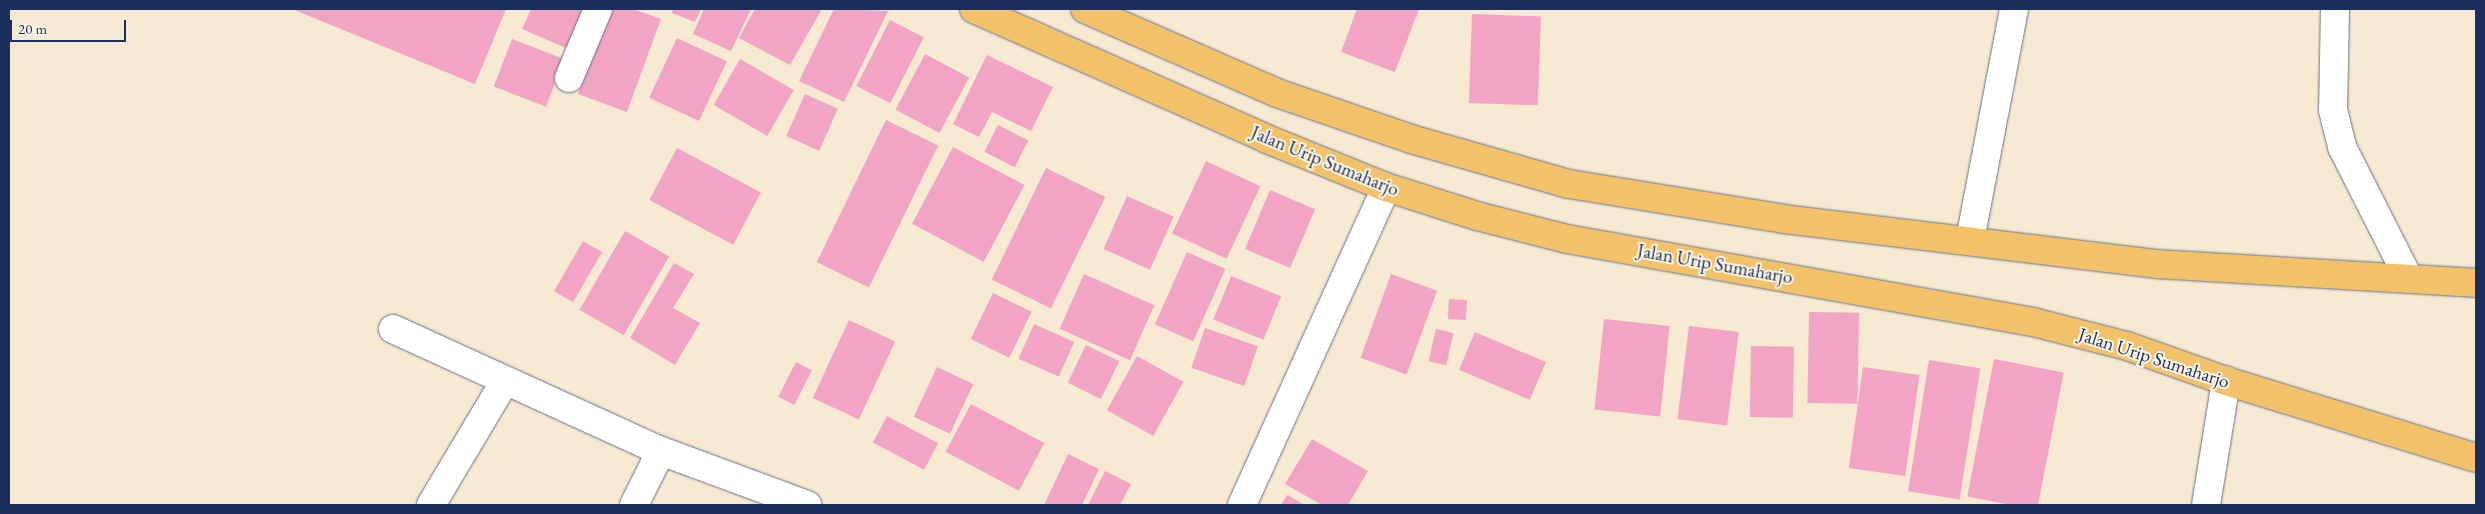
<!DOCTYPE html>
<style>
body{margin:0}
#map{position:relative;width:2485px;height:514px;overflow:hidden;background:#f7e9d2;font-family:"EB Garamond",serif}
div>[style]{position:absolute}
.building>*{inset:0;background:#f1a4c3;transform-origin:0 0}
.roads{filter:drop-shadow(0 0 1px #687087) drop-shadow(0 0 1px #687087)}
.minor>*{height:28px;margin:-14px;padding:0 14px;transform-origin:14px;border-radius:14px;background:#fff}
.highway>*{height:28px;margin:-14px;padding:0 14px;transform-origin:14px;border-radius:14px;background:#f2c26a}
span{translate:-50% -50%;white-space:nowrap;text-align:center;line-height:1.15;-webkit-text-stroke:4px #fcf5e5;paint-order:stroke}
.street-label{font-size:19px;color:#1b2f5e}
.frame{position:absolute;inset:0;border:10px solid #1b2f5e;pointer-events:none}
.scale{position:absolute;left:10px;top:20px;width:116px;height:22px;box-sizing:border-box;border:2px solid #1b2f5e;border-top:0;padding-left:6px;font-size:15px;line-height:18px;white-space:nowrap;color:#1b2f5e;-webkit-text-stroke:4px #fcf5e5;paint-order:stroke}
</style>
<div id="map">
<div class="building">
<i style="clip-path:polygon(292px 9px,506px 9px,475px 84px)"></i>
<i style="clip-path:polygon(531px 9px,584px 9px,566px 48px,522px 29px)"></i>
<i style="clip-path:polygon(609px 9px,633px 9px,661px 19px,627px 112px,578px 94px)"></i>
<i style="clip-path:polygon(673px 9px,701px 9px,695px 22px,672px 13px)"></i>
<i style="clip-path:polygon(704px 9px,751px 9px,731px 51px,693px 34px)"></i>
<i style="clip-path:polygon(755px 9px,822px 9px,790px 65px,739px 38px)"></i>
<i style="clip-path:polygon(834px 9px,888px 11px,844px 102px,799px 81px)"></i>
<i style="clip-path:polygon(1357px 9px,1419px 9px,1395px 72px,1341px 52px)"></i>
<i style="left:1472px;top:14px;width:69px;height:89px;rotate:2deg"></i>
<i style="left:890px;top:20px;width:38px;height:74px;rotate:27deg"></i>
<i style="left:677px;top:38px;width:55px;height:66px;rotate:25deg"></i>
<i style="left:512px;top:39px;width:56px;height:51px;rotate:21deg"></i>
<i style="left:925px;top:54px;width:50px;height:63px;rotate:28deg"></i>
<i style="clip-path:polygon(987px 55px,1053px 87px,1031px 131px,992px 112px,979px 137px,953px 124px)"></i>
<i style="left:740px;top:59px;width:62px;height:53px;rotate:30deg"></i>
<i style="left:805px;top:94px;width:36px;height:46px;rotate:24deg"></i>
<i style="left:886px;top:120px;width:58px;height:158px;rotate:26deg"></i>
<i style="left:998px;top:125px;width:34px;height:30px;rotate:27deg"></i>
<i style="left:953px;top:147px;width:81px;height:87px;rotate:28deg"></i>
<i style="left:677px;top:148px;width:95px;height:59px;rotate:28deg"></i>
<i style="left:1206px;top:161px;width:60px;height:80px;rotate:25deg"></i>
<i style="left:1046px;top:168px;width:66px;height:124px;rotate:26deg"></i>
<i style="left:1270px;top:190px;width:49px;height:64px;rotate:23deg"></i>
<i style="left:1127px;top:196px;width:51px;height:58px;rotate:24deg"></i>
<i style="left:625px;top:231px;width:51px;height:91px;rotate:30deg"></i>
<i style="left:583px;top:241px;width:22px;height:58px;rotate:30deg"></i>
<i style="left:1187px;top:252px;width:42px;height:79px;rotate:24deg"></i>
<i style="clip-path:polygon(674px 263px,694px 274px,673px 308px,700px 323px,675px 365px,630px 338px)"></i>
<i style="left:1084px;top:274px;width:77px;height:60px;rotate:24deg"></i>
<i style="left:1391px;top:274px;width:49px;height:89px;rotate:20deg"></i>
<i style="left:1231px;top:276px;width:54px;height:47px;rotate:22deg"></i>
<i style="left:993px;top:293px;width:43px;height:51px;rotate:26deg"></i>
<i style="left:1449px;top:299px;width:18px;height:20px;rotate:3deg"></i>
<i style="left:1809px;top:312px;width:50px;height:91px;rotate:1deg"></i>
<i style="left:1604px;top:319px;width:66px;height:91px;rotate:6deg"></i>
<i style="left:849px;top:320px;width:51px;height:86px;rotate:25deg"></i>
<i style="left:1034px;top:324px;width:44px;height:38px;rotate:24deg"></i>
<i style="left:1689px;top:326px;width:50px;height:94px;rotate:7deg"></i>
<i style="left:1205px;top:328px;width:56px;height:42px;rotate:19deg"></i>
<i style="left:1436px;top:329px;width:18px;height:33px;rotate:13deg"></i>
<i style="left:1475px;top:332px;width:77px;height:41px;rotate:23deg"></i>
<i style="left:1086px;top:345px;width:37px;height:42px;rotate:26deg"></i>
<i style="left:1751px;top:346px;width:43px;height:71px;rotate:1deg"></i>
<i style="left:1137px;top:356px;width:53px;height:62px;rotate:29deg"></i>
<i style="left:1994px;top:359px;width:71px;height:140px;rotate:11deg"></i>
<i style="left:1929px;top:360px;width:52px;height:133px;rotate:9deg"></i>
<i style="left:796px;top:362px;width:18px;height:39px;rotate:27deg"></i>
<i style="left:937px;top:367px;width:40px;height:55px;rotate:25deg"></i>
<i style="left:1863px;top:367px;width:57px;height:102px;rotate:8deg"></i>
<i style="left:971px;top:404px;width:83px;height:54px;rotate:28deg"></i>
<i style="left:887px;top:416px;width:58px;height:30px;rotate:28deg"></i>
<i style="clip-path:polygon(1312px 439px,1368px 471px,1348px 505px,1322px 505px,1285px 484px)"></i>
<i style="clip-path:polygon(1068px 454px,1099px 469px,1082px 505px,1044px 505px)"></i>
<i style="clip-path:polygon(1105px 471px,1131px 484px,1120px 505px,1088px 505px)"></i>
<i style="clip-path:polygon(1287px 495px,1305px 505px,1281px 505px)"></i>
</div>
<div class="roads">
<div class="minor">
<i style="left:2335px;top:9px;width:101px;rotate:91.1deg"></i>
<i style="left:2333px;top:110px;width:38px;rotate:76deg"></i>
<i style="left:2342px;top:147px;width:148px;rotate:63.1deg"></i>
<i style="left:569px;top:78px;width:75px;rotate:-67.2deg"></i>
<i style="left:1970px;top:240px;width:235px;rotate:-79.2deg"></i>
<i style="left:393px;top:329px;width:294px;rotate:24.5deg"></i>
<i style="left:661px;top:451px;width:156px;rotate:20.3deg"></i>
<i style="left:431px;top:505px;width:144px;rotate:-59.2deg"></i>
<i style="left:634px;top:505px;width:60px;rotate:-63.4deg"></i>
<i style="left:1242px;top:505px;width:349px;rotate:-65.6deg"></i>
<i style="left:2206px;top:505px;width:126px;rotate:-80.8deg"></i>
</div>
<div class="highway">
<i style="left:974px;top:9px;width:321px;rotate:23.9deg"></i>
<i style="left:1267px;top:139px;width:128px;rotate:22deg"></i>
<i style="left:1386px;top:187px;width:96px;rotate:17.7deg"></i>
<i style="left:1477px;top:216px;width:93px;rotate:14.3deg"></i>
<i style="left:1567px;top:239px;width:473px;rotate:10.1deg"></i>
<i style="left:2033px;top:322px;width:97px;rotate:14.3deg"></i>
<i style="left:2127px;top:346px;width:105px;rotate:19.5deg"></i>
<i style="left:2226px;top:381px;width:262px;rotate:17.1deg"></i>
<i style="left:1085px;top:9px;width:210px;rotate:23.6deg"></i>
<i style="left:1277px;top:93px;width:142px;rotate:18.9deg"></i>
<i style="left:1411px;top:139px;width:164px;rotate:15.9deg"></i>
<i style="left:1569px;top:184px;width:218px;rotate:9.2deg"></i>
<i style="left:1784px;top:219px;width:377px;rotate:6.9deg"></i>
<i style="left:2158px;top:264px;width:319px;rotate:3.4deg"></i>
</div>
</div>
<div class="street-label">
<span style="left:1325px;top:161px;rotate:22deg">Jalan Urip Sumaharjo</span>
<span style="left:1715px;top:264px;rotate:10deg">Jalan Urip Sumaharjo</span>
<span style="left:2154px;top:358px;rotate:18deg">Jalan Urip Sumaharjo</span>
</div>
<div class="frame"></div>
<div class="scale">20 m</div>
</div>
